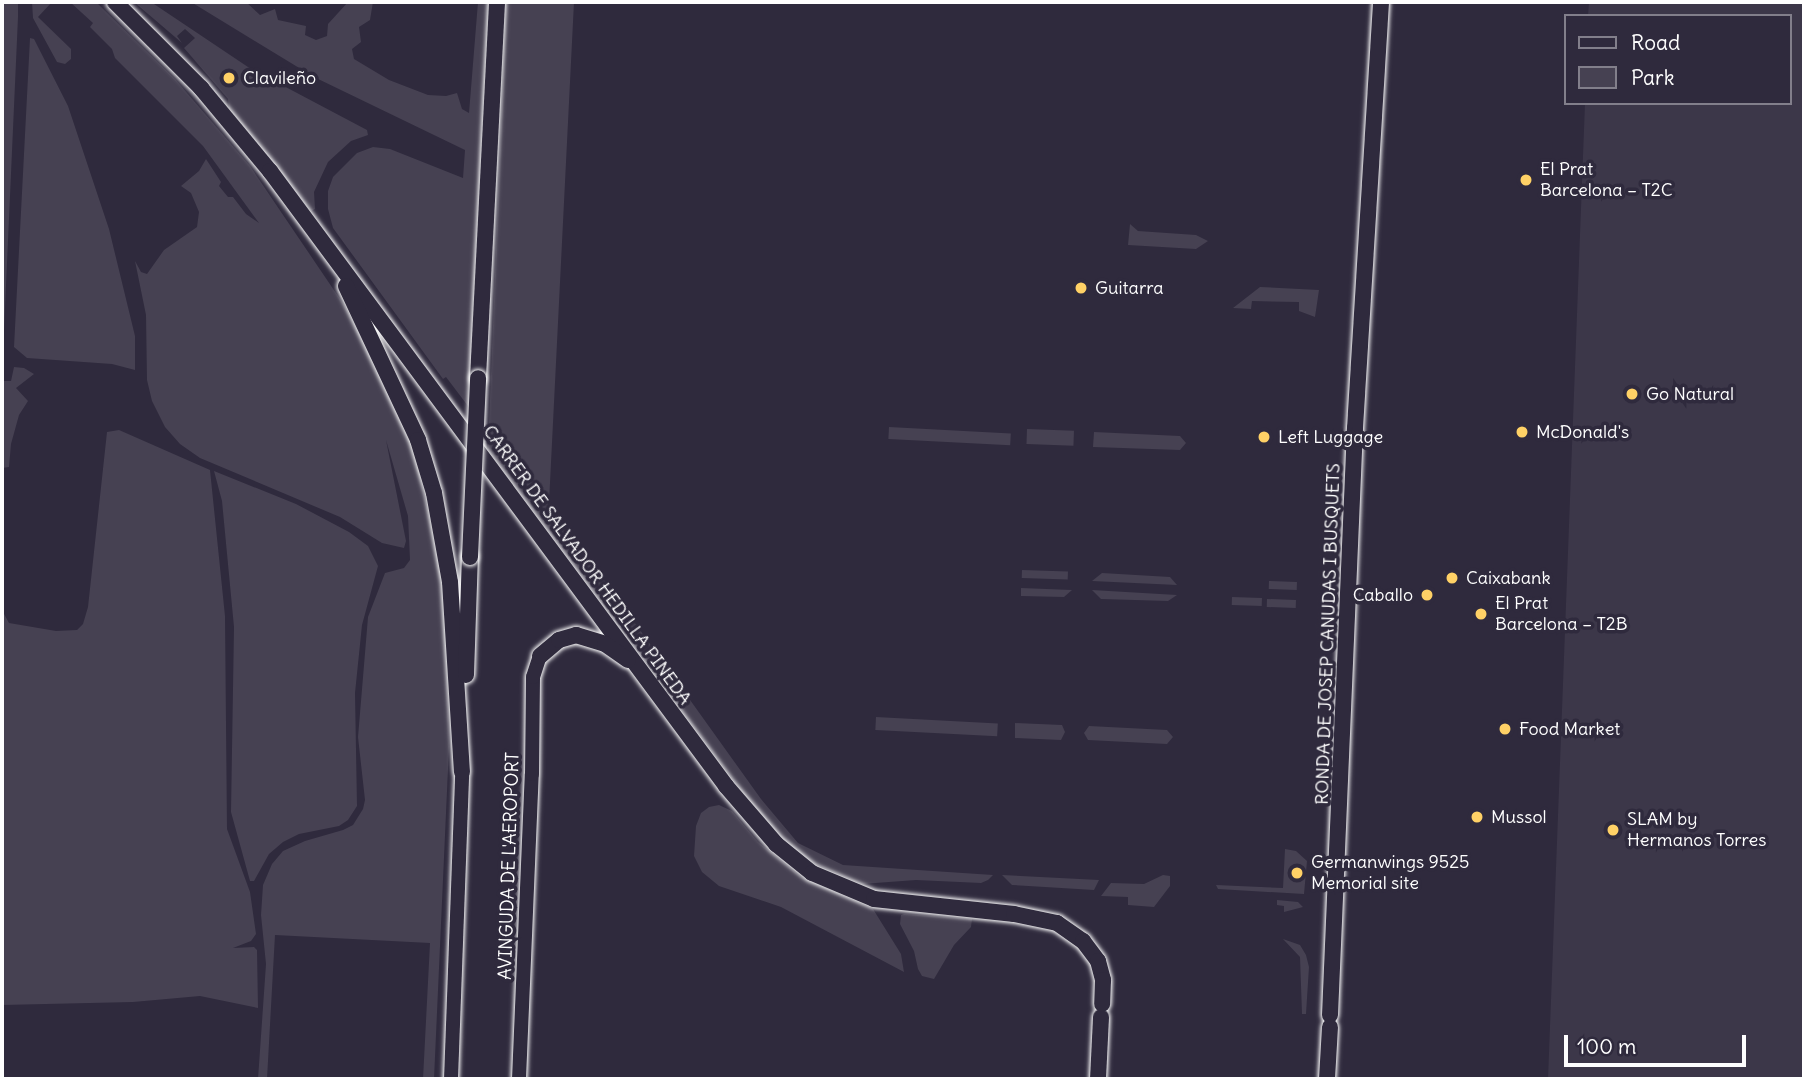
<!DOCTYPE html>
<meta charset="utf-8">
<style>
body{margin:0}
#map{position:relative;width:1806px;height:1081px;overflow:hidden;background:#2f2a3d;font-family:Delius,sans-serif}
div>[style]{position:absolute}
.built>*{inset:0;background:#3c3749}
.green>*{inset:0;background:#464152;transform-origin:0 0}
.roads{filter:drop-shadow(0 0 2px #fff) drop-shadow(0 0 2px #fff)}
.secondary>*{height:14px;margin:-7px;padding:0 7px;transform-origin:7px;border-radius:7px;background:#2f2a3d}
.primary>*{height:16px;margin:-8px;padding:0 8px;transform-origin:8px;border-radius:8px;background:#2f2a3d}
.bridges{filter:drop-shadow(0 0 2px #fff) drop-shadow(0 0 2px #fff)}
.primary-bridge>*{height:16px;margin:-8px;padding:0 8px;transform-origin:8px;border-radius:8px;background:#2f2a3d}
.dots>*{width:19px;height:19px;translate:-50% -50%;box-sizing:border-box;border:4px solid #2f2a3d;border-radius:50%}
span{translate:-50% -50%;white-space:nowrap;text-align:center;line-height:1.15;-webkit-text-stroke:7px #2f2a3d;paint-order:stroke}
.poi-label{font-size:18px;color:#fff}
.left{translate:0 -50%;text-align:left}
.right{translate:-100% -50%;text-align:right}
.street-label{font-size:18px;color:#fff}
.frame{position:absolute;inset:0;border:4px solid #fff;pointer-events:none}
.legend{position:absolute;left:1564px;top:14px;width:228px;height:91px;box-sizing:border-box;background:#2f2a3d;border:2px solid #827f8b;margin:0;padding:9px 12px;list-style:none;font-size:21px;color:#fff}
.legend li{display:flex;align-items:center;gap:14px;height:35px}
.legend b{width:35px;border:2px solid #827f8b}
.scale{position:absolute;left:1564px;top:1035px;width:182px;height:32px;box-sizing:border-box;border:4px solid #fff;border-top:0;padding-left:9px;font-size:21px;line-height:24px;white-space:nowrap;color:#fff;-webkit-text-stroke:5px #2f2a3d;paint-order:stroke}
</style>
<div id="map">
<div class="built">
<i style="clip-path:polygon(1589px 2px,1804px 2px,1804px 1079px,1548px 1079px,1585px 103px,1790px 103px,1790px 16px,1588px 16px)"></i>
</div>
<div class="green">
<i style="clip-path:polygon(2px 2px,18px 2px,18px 17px,2px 375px)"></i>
<i style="clip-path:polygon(32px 2px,52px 2px,38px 17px,71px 49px,71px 59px,65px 64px,57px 62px,33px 18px)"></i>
<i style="clip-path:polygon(70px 2px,96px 2px,175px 79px,250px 166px,344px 305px,395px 401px,414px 450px,441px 571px,446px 641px,449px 747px,434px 1079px,423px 1079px,430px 943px,275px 935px,267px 1079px,258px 1079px,266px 964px,261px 915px,263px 885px,272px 864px,283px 851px,305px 841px,343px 830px,353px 825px,363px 809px,365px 800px,358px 737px,368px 617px,385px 573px,404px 568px,410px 560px,408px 516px,386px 440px,406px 541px,404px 548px,382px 543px,340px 517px,200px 458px,180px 444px,165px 427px,152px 401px,147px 380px,146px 315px,135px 261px,141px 272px,147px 274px,164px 250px,197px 227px,199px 212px,191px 193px,181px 186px,199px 171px,206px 159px,221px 182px,219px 186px,228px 197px,233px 197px,246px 214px,259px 223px,203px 146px,115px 58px,112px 49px,90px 27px,93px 23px)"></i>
<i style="clip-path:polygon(134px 2px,151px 2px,248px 67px,367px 130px,368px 135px,351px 141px,328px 162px,314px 192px,315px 209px,311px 211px,229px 108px,228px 99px,184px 48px,195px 38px,185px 29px,177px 36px,182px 43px)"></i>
<i style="clip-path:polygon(191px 2px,246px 2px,260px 15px,275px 9px,278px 20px,306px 26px,305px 35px,316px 40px,327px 36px,328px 24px,348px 2px,373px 2px,370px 20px,359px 27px,361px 42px,352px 49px,354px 59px,389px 80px,428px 95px,446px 96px,457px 93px,462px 109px,469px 113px,478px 2px,488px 2px,472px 323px,471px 410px,446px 377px,443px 379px,333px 228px,328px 209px,328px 191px,333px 177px,357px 153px,373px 147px,390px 149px,463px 178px,465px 150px,314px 77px)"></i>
<i style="clip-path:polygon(506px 2px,574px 2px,549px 503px,761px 799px,798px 843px,843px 865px,993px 875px,988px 880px,981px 883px,916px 880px,862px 884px,809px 861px,792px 848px,756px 810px,488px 450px)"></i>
<i style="clip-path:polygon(30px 38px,34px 39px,68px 106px,109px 229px,135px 336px,135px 370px,112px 364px,27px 358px,14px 347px)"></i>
<i style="clip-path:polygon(1130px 224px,1138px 231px,1196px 235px,1208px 241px,1196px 249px,1128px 245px)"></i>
<i style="clip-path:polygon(1260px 287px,1319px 290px,1315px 317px,1299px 311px,1299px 302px,1252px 301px,1251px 309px,1233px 308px)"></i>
<i style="clip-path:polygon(14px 367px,24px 368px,34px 374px,16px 388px,28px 401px,19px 415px,11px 444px,9px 467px,2px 468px,2px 381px,11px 381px)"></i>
<i style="left:889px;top:427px;width:122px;height:12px;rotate:3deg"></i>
<i style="left:1027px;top:429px;width:47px;height:15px;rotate:2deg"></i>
<i style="clip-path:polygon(119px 430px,210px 470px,225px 616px,227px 829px,250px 892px,256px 934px,251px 941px,233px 948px,254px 947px,257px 950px,258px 1008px,200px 996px,133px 1002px,2px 1005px,3px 612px,9px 623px,56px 631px,77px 630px,83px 624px,88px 607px,107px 432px)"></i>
<i style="clip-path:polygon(1094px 432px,1180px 436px,1186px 443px,1180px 450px,1093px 447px)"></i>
<i style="clip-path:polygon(214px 471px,296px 504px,349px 532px,368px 546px,378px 566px,362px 625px,355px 693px,357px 806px,348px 820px,339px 826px,299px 834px,283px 842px,269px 854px,254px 881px,250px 881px,231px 812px,234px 627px,222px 501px)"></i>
<i style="left:1022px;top:570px;width:46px;height:8px;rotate:2deg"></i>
<i style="clip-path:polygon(1102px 573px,1170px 577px,1177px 585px,1092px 581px)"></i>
<i style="left:1269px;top:581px;width:28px;height:8px;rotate:2deg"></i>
<i style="clip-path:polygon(1021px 588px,1072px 590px,1064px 597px,1021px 596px)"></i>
<i style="clip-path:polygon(1092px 590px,1177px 595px,1168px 601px,1101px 599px)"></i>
<i style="left:1232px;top:597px;width:30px;height:8px;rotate:2deg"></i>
<i style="left:1267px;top:599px;width:29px;height:8px;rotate:2deg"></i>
<i style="left:876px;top:717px;width:122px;height:13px;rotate:3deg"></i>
<i style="clip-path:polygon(1015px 723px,1062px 725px,1065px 732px,1061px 740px,1015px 738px)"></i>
<i style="clip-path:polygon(1089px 726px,1167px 730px,1173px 737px,1167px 744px,1088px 740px,1084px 733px)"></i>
<i style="clip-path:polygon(719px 805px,732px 811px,758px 842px,801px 877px,873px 909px,901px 954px,904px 972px,781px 907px,719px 886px,702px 872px,694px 856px,696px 826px,701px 813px,709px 807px)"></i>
<i style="clip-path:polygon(1285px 849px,1296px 851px,1307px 861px,1304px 894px,1218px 889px,1216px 885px,1283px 888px)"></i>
<i style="clip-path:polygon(1002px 875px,1099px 880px,1094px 890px,1012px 885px)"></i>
<i style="clip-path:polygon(1163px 875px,1170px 876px,1170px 886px,1154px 907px,1128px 905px,1128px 897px,1101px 896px,1111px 883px,1144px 884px)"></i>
<i style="clip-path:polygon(1277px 900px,1298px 902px,1303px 907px,1284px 912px,1284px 906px,1277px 905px)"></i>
<i style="clip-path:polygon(904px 914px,972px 919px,971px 927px,954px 945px,934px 979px,922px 976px,918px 969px,914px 951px,900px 924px,901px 915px)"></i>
<i style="clip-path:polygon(1283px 939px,1300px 945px,1306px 955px,1309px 967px,1306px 1014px,1302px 1014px,1300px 957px)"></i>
</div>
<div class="roads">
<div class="secondary">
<i style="left:451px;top:1079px;width:307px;rotate:-87.9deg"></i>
<i style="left:519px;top:1079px;width:305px;rotate:-87.6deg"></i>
<i style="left:532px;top:774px;width:97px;rotate:-89.4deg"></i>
<i style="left:533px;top:677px;width:22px;rotate:-72deg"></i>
</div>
<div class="primary">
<i style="left:115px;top:2px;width:122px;rotate:45deg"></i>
<i style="left:201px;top:88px;width:108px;rotate:50.3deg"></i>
<i style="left:270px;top:171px;width:766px;rotate:53.44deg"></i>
<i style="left:726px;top:786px;width:77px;rotate:49.2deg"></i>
<i style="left:776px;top:844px;width:46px;rotate:38.9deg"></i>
<i style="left:812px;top:873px;width:67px;rotate:22.8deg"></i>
<i style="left:874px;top:899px;width:141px;rotate:6.1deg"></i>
<i style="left:1014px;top:914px;width:44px;rotate:11.8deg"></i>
<i style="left:1057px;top:923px;width:32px;rotate:35deg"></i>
<i style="left:1083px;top:941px;width:25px;rotate:53deg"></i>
<i style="left:1098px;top:961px;width:20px;rotate:75deg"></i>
<i style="left:1103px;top:980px;width:24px;rotate:92deg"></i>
<i style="left:346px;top:286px;width:170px;rotate:64.9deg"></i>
<i style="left:418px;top:440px;width:55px;rotate:73.2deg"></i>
<i style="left:434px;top:493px;width:90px;rotate:79.8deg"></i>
<i style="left:450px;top:582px;width:190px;rotate:86.4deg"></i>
<i style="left:478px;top:378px;width:376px;rotate:-87.1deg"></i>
<i style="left:540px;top:656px;width:25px;rotate:-40deg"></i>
<i style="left:559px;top:640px;width:18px;rotate:-16deg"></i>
<i style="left:576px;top:635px;width:30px;rotate:17deg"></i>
<i style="left:605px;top:644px;width:28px;rotate:35deg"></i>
<i style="left:466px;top:675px;width:118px;rotate:-88.1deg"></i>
<i style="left:1330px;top:1015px;width:588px;rotate:-87.56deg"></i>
<i style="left:1355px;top:428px;width:426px;rotate:-86.5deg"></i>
<i style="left:1098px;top:1079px;width:62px;rotate:-87.2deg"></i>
<i style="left:1327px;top:1079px;width:52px;rotate:-86.7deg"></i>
</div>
</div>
<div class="bridges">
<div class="primary-bridge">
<i style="left:470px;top:557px;width:179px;rotate:-87.4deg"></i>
</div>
</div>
<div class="dots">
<i style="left:229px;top:78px;background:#ffd166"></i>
<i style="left:1526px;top:180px;background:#ffd166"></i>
<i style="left:1081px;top:288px;background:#ffd166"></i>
<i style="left:1632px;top:394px;background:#ffd166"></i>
<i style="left:1522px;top:432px;background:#ffd166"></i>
<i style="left:1264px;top:437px;background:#ffd166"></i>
<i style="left:1452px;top:578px;background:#ffd166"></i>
<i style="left:1427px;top:595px;background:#ffd166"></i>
<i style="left:1481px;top:614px;background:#ffd166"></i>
<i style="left:1505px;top:729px;background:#ffd166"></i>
<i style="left:1477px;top:817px;background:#ffd166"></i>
<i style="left:1613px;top:830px;background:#ffd166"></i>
<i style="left:1297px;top:873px;background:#ffd166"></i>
</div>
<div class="poi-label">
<span class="left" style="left:243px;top:78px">Clavileño</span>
<span class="left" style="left:1540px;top:180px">El Prat<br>Barcelona – T2C</span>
<span class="left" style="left:1095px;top:288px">Guitarra</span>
<span class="left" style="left:1646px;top:394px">Go Natural</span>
<span class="left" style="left:1536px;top:432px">McDonald's</span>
<span class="left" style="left:1278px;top:437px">Left Luggage</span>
<span class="left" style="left:1466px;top:578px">Caixabank</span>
<span class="right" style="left:1413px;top:595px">Caballo</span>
<span class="left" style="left:1495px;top:614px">El Prat<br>Barcelona – T2B</span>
<span class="left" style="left:1519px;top:729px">Food Market</span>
<span class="left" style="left:1491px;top:817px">Mussol</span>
<span class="left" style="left:1627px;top:830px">SLAM by<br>Hermanos Torres</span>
<span class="left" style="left:1311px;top:873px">Germanwings 9525<br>Memorial site</span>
</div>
<div class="street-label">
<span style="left:587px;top:565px;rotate:54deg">CARRER DE SALVADOR HEDILLA PINEDA</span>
<span style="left:1328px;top:634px;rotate:-88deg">RONDA DE JOSEP CANUDAS I BUSQUETS</span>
<span style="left:509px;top:866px;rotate:-88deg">AVINGUDA DE L'AEROPORT</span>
</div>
<div class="frame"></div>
<ul class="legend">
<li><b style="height:9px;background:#2f2a3d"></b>Road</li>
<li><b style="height:19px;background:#464152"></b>Park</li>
</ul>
<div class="scale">100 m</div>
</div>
